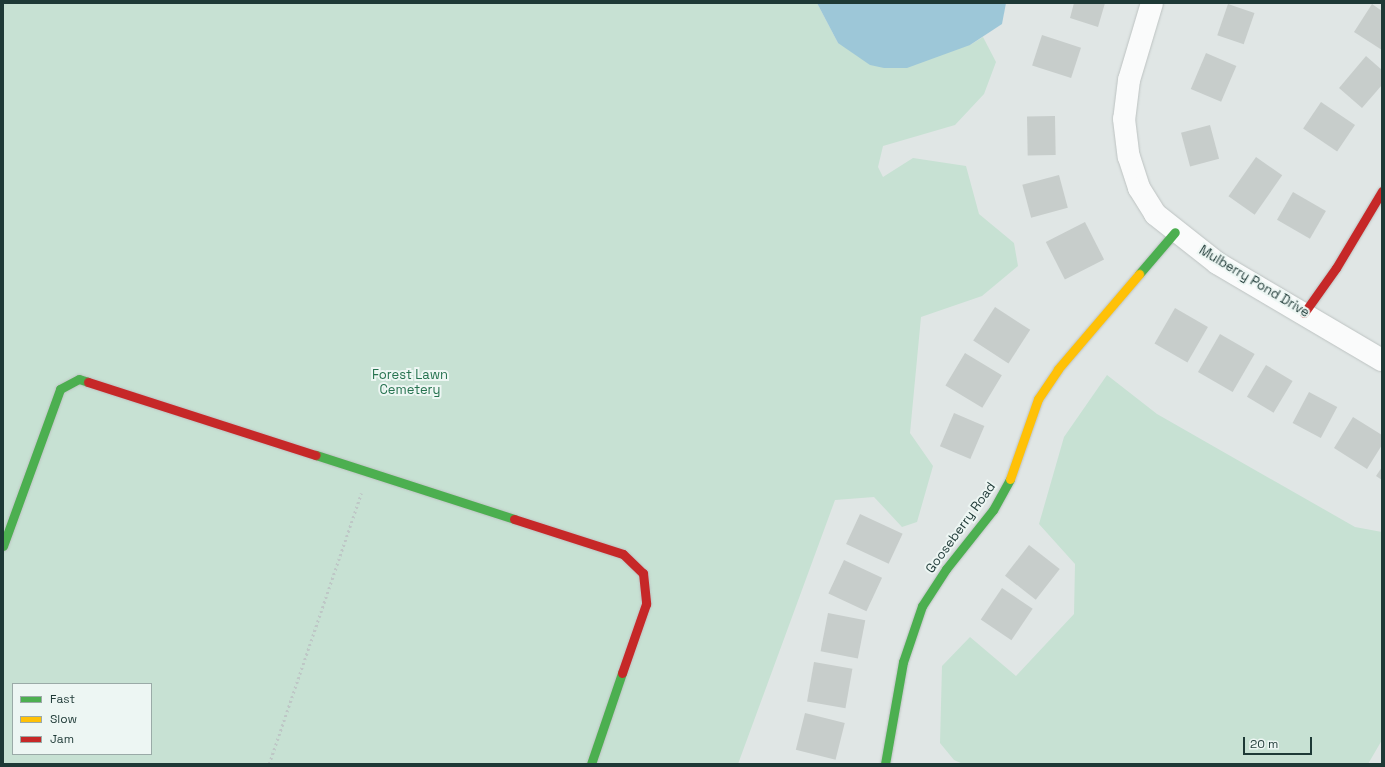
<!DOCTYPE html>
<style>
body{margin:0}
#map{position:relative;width:1385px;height:767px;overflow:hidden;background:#e0e6e5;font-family:"Space Grotesk",sans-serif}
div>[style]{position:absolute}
.green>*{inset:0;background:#c7e1d3}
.water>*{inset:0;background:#9dc7d8}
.building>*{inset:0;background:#c7cdcb;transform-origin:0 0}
.path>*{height:2.5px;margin-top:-1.25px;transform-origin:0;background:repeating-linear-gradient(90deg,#bec7c6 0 2px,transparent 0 5px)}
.roads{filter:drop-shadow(0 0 1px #bdc3c2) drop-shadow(0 0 1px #bdc3c2)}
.street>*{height:22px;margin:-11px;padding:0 11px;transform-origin:11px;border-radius:11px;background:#fafbfb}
.fast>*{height:9px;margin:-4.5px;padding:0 4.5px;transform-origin:4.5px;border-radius:4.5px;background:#4caf50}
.slow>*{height:9px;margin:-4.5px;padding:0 4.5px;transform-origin:4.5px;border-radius:4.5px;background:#ffc107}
.jam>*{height:9px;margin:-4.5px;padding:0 4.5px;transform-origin:4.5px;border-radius:4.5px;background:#c62828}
span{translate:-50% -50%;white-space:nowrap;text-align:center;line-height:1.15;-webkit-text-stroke:4px #edf6f3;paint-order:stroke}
.street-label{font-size:13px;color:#1e3936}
.park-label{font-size:13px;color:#26724f}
.frame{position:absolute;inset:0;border:4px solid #1e3936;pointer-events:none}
.legend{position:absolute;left:12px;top:683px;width:140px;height:72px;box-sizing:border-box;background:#edf6f3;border:1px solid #9aaaa7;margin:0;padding:5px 7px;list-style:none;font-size:12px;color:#1e3936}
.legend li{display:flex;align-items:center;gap:8px;height:20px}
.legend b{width:20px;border:1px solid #9aaaa7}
.scale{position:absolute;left:1243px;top:737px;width:69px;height:18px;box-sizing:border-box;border:2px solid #1e3936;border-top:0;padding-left:5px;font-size:12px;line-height:14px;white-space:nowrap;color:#1e3936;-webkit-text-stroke:3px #edf6f3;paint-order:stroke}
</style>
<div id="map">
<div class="green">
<i style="clip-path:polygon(evenodd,3px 3px,817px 3px,838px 43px,970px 45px,983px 37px,996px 62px,984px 94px,955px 125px,883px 146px,878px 167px,883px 177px,913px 158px,966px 166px,979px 214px,1014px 243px,1018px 266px,982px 296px,921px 317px,910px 433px,933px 466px,917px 522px,902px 527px,874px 497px,835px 500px,738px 764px,3px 764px,3px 3px,13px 684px,151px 684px,151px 754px,13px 754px,13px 684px)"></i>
<i style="clip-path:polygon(1107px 375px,1157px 414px,1355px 527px,1382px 532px,1382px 740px,1368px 764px,963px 764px,954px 760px,940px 743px,942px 666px,970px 637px,1016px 676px,1074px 614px,1075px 564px,1039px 524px,1064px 437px)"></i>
</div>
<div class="water">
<i style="clip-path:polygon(817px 3px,1006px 3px,1002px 24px,970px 45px,907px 68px,884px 68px,870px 65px,838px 43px)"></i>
</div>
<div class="building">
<i style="clip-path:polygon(1074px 3px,1105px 3px,1098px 27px,1070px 18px)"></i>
<i style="left:1228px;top:4px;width:28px;height:33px;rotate:19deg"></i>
<i style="clip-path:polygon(1372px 4px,1382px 11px,1382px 50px,1354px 32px)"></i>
<i style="left:1042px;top:35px;width:41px;height:32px;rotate:18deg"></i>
<i style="left:1206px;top:53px;width:33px;height:39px;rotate:23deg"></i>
<i style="clip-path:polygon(1366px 56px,1382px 70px,1382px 85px,1362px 108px,1339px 88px)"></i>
<i style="left:1321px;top:102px;width:41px;height:32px;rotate:34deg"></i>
<i style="left:1055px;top:116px;width:39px;height:28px;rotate:89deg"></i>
<i style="left:1210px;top:125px;width:35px;height:30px;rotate:75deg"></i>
<i style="left:1256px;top:157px;width:32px;height:48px;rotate:35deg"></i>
<i style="left:1059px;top:175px;width:34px;height:38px;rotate:75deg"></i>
<i style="left:1293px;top:192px;width:38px;height:32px;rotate:30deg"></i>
<i style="left:1085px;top:222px;width:42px;height:44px;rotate:63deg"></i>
<i style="left:995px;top:307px;width:42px;height:40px;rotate:33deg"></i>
<i style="left:1175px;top:308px;width:38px;height:41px;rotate:30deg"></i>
<i style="left:1220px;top:334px;width:40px;height:44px;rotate:30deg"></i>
<i style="left:965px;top:353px;width:43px;height:38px;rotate:31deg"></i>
<i style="left:1266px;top:365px;width:31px;height:37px;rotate:31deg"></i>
<i style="left:1309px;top:392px;width:32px;height:35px;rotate:28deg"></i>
<i style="left:954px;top:413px;width:33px;height:36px;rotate:23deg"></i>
<i style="clip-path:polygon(1353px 417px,1382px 435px,1382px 445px,1367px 469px,1334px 448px)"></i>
<i style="clip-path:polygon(1382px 467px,1382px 480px,1376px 476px)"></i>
<i style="left:860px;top:514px;width:47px;height:33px;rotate:25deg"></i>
<i style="left:1029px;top:545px;width:39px;height:39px;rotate:38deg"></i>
<i style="left:844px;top:560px;width:42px;height:37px;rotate:25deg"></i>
<i style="left:1002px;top:588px;width:37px;height:38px;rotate:34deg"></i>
<i style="left:828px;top:613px;width:38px;height:39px;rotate:11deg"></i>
<i style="left:814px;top:662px;width:39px;height:40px;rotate:10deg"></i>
<i style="left:805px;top:713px;width:41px;height:38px;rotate:14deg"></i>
</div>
<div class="path">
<i style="left:269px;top:764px;width:286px;rotate:-71.2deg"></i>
</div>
<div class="roads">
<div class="street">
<i style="left:1152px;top:3px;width:80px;rotate:106.6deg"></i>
<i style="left:1129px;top:80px;width:39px;rotate:97deg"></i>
<i style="left:1124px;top:119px;width:38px;rotate:83deg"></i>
<i style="left:1129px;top:157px;width:33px;rotate:72deg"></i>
<i style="left:1139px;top:188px;width:31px;rotate:58deg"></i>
<i style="left:1155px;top:214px;width:79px;rotate:38.3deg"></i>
<i style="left:1217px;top:263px;width:191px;rotate:30.5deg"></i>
</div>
<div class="fast">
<i style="left:1139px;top:274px;width:55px;rotate:-49.4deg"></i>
<i style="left:316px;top:455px;width:208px;rotate:17.9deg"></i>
<i style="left:3px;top:546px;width:167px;rotate:-70deg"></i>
<i style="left:60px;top:389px;width:21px;rotate:-28deg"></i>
<i style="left:79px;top:379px;width:9px;rotate:18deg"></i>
<i style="left:591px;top:764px;width:96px;rotate:-71.2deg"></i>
<i style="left:885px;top:764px;width:104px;rotate:-80deg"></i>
<i style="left:903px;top:662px;width:59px;rotate:-71.3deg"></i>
<i style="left:922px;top:606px;width:44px;rotate:-57deg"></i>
<i style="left:946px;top:569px;width:75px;rotate:-51.5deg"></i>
<i style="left:993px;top:510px;width:35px;rotate:-61deg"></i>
</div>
<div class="slow">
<i style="left:1010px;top:479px;width:85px;rotate:-70.7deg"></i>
<i style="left:1038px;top:399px;width:36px;rotate:-56deg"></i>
<i style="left:1058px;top:369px;width:125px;rotate:-49.5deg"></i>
</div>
<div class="jam">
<i style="left:1304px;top:313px;width:55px;rotate:-54.6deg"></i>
<i style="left:1336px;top:268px;width:90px;rotate:-59.1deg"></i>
<i style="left:88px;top:382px;width:239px;rotate:17.8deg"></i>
<i style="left:514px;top:519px;width:114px;rotate:17.8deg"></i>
<i style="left:623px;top:554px;width:28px;rotate:44deg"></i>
<i style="left:643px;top:573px;width:31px;rotate:84deg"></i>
<i style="left:646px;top:604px;width:73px;rotate:109.2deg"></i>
</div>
</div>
<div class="street-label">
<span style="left:1254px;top:282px;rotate:31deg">Mulberry Pond Drive</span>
<span style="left:961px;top:528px;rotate:-54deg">Gooseberry Road</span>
</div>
<div class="park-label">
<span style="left:410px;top:383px">Forest Lawn<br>Cemetery</span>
</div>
<div class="frame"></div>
<ul class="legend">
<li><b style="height:5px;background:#4caf50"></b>Fast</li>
<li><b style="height:5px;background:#ffc107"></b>Slow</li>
<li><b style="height:5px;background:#c62828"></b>Jam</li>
</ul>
<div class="scale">20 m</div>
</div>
